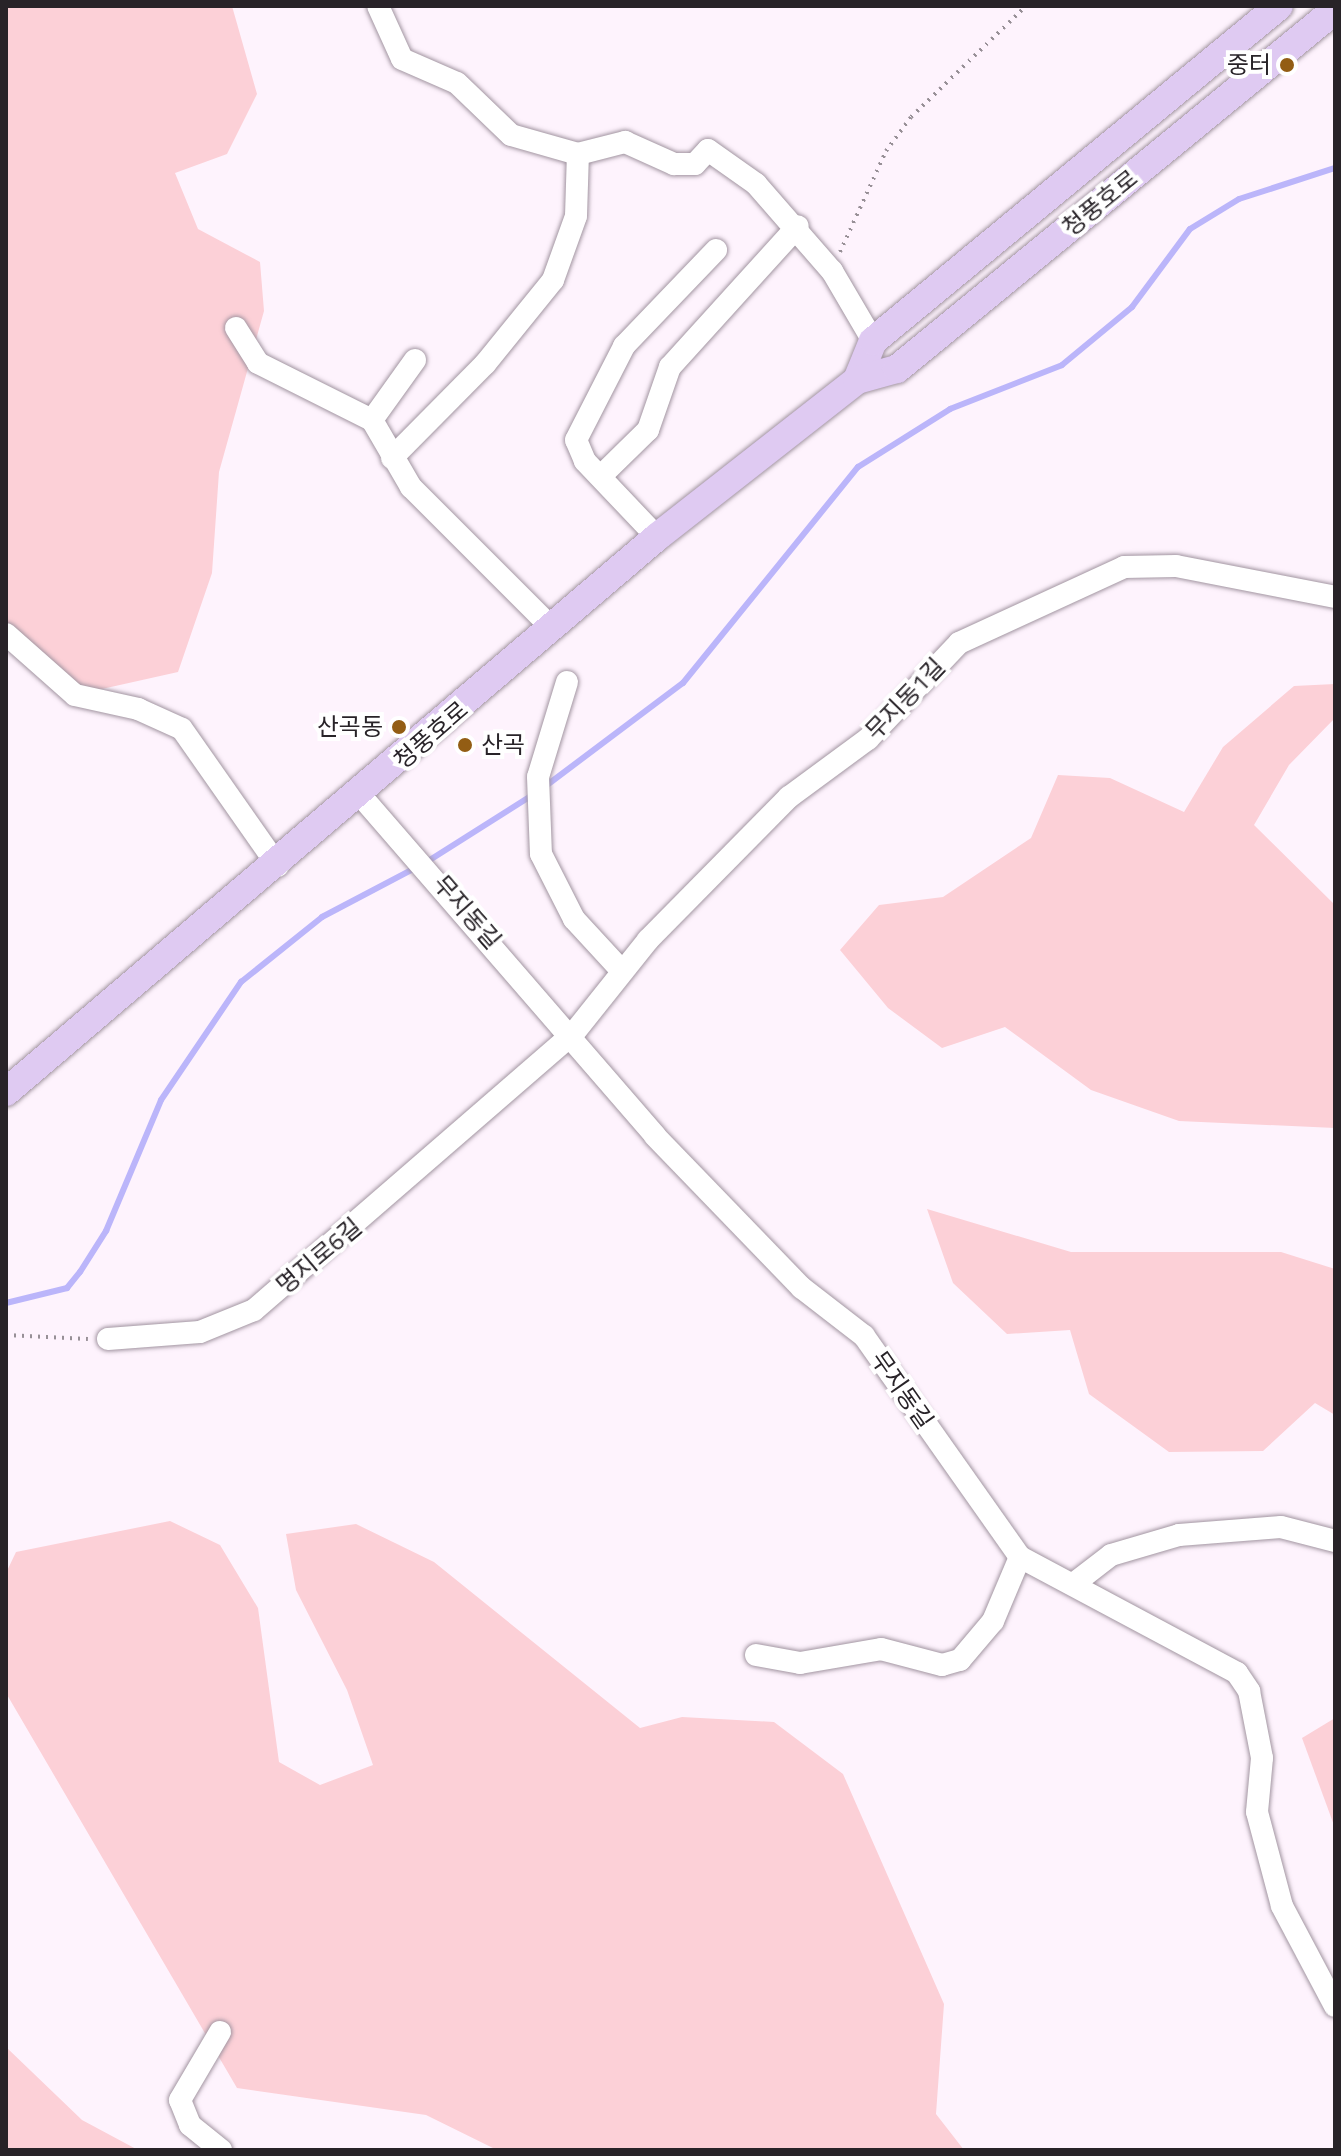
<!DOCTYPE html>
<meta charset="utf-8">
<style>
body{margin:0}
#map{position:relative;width:1341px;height:2156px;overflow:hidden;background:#fef3fd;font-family:"Titillium Web","Noto Sans KR",sans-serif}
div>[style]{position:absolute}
.green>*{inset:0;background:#fcd0d7}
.stream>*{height:6px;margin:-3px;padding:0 3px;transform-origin:3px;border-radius:3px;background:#bbb5fa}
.path>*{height:4px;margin-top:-2px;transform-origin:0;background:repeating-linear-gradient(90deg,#978f96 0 2px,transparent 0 8px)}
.roads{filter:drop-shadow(0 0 2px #a295a1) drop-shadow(0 0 2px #a295a1)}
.minor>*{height:22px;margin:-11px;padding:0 11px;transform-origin:11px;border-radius:11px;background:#fff}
.major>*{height:28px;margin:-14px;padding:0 14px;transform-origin:14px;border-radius:14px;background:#dfcaf2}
.dots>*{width:22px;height:22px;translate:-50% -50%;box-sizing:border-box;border:4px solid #fff;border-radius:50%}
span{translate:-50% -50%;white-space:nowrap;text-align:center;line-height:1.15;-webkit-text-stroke:8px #fff;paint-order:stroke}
.poi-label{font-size:24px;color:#282328}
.right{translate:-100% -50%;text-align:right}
.left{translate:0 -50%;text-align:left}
.street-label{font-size:24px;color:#282328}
.frame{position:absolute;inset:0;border:8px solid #282328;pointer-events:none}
</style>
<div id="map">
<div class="green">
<i style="clip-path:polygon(6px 6px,232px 6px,257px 94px,227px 154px,175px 173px,198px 229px,260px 262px,264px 311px,219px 472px,212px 573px,178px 672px,75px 695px,6px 626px)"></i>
<i style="clip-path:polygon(1335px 684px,1335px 718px,1289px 765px,1254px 825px,1335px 905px,1335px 1128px,1179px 1121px,1091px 1090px,1005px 1027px,942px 1048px,888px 1008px,840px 950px,879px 905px,943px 897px,1031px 838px,1058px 775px,1110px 778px,1184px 812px,1223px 747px,1294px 686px)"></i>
<i style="clip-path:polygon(927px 1209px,1071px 1252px,1281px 1252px,1335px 1269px,1335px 1415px,1315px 1403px,1263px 1451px,1169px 1452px,1089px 1394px,1070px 1330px,1007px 1334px,953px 1283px)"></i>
<i style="clip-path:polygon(170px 1521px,220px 1545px,258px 1608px,279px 1762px,320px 1785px,373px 1765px,347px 1690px,296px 1590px,286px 1534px,356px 1524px,434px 1562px,640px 1728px,682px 1717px,774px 1722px,843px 1774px,944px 2004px,936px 2114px,964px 2150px,497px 2150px,426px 2115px,237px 2088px,6px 1693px,6px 1573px,16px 1552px)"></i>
<i style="clip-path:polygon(1335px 1718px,1335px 1828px,1302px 1738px)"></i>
<i style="clip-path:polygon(6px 2047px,82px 2120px,138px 2150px,6px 2150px)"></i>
</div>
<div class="stream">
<i style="left:543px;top:788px;width:175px;rotate:-36.9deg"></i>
<i style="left:683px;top:683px;width:278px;rotate:-51deg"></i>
<i style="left:858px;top:467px;width:109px;rotate:-32.2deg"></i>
<i style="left:950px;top:409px;width:120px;rotate:-21.4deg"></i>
<i style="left:1062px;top:365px;width:91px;rotate:-39.6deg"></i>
<i style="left:1132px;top:307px;width:97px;rotate:-53.4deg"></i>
<i style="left:1190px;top:229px;width:57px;rotate:-31.5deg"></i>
<i style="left:1239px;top:199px;width:101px;rotate:-17.9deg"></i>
<i style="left:425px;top:863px;width:129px;rotate:-32.3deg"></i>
<i style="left:6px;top:1303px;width:63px;rotate:-13.8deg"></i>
<i style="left:67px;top:1288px;width:21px;rotate:-51deg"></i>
<i style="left:80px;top:1272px;width:49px;rotate:-57.6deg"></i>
<i style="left:106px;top:1231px;width:142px;rotate:-67.2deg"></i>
<i style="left:161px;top:1100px;width:143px;rotate:-55.9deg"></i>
<i style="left:241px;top:982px;width:104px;rotate:-38.7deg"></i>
<i style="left:322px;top:917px;width:105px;rotate:-27.8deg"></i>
</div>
<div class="path">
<i style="left:840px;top:252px;width:111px;rotate:-65.5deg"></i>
<i style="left:886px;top:151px;width:42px;rotate:-53.7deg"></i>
<i style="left:911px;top:117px;width:160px;rotate:-44deg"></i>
<i style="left:6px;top:1335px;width:82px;rotate:2.8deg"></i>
</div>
<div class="roads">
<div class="minor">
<i style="left:378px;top:6px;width:58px;rotate:65.6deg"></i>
<i style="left:402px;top:59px;width:60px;rotate:23.6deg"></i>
<i style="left:457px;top:83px;width:75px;rotate:43.9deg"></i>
<i style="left:511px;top:135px;width:70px;rotate:15.8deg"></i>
<i style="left:236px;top:328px;width:41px;rotate:57.8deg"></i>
<i style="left:258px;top:363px;width:127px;rotate:26.6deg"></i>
<i style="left:415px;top:360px;width:74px;rotate:125.6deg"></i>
<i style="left:372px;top:420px;width:78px;rotate:59.8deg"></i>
<i style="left:411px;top:487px;width:199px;rotate:45deg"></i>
<i style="left:392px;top:458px;width:132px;rotate:-45.3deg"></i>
<i style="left:485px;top:364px;width:108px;rotate:-51deg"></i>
<i style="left:553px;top:280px;width:68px;rotate:-70.2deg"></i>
<i style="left:576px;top:216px;width:62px;rotate:-88.2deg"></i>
<i style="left:578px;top:154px;width:49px;rotate:-14.3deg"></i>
<i style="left:625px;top:142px;width:54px;rotate:24.2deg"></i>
<i style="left:674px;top:164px;width:21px"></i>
<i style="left:695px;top:164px;width:19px;rotate:-47deg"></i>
<i style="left:708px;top:150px;width:59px;rotate:35.3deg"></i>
<i style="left:756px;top:184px;width:116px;rotate:48.9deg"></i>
<i style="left:832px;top:271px;width:81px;rotate:59.6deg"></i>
<i style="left:603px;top:474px;width:63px;rotate:-44.4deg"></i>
<i style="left:648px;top:430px;width:67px;rotate:-70.8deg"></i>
<i style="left:670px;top:367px;width:190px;rotate:-47.8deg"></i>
<i style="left:657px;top:537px;width:105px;rotate:-133.5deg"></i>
<i style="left:585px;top:461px;width:23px;rotate:-113deg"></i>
<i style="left:576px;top:440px;width:106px;rotate:-62.9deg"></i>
<i style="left:624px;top:346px;width:133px;rotate:-46.2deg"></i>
<i style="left:6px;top:634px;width:92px;rotate:41.5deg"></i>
<i style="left:75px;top:695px;width:65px;rotate:12.5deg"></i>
<i style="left:138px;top:709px;width:48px;rotate:24.4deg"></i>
<i style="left:182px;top:729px;width:167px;rotate:55deg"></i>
<i style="left:567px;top:682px;width:99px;rotate:107deg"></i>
<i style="left:538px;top:777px;width:77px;rotate:87.8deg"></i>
<i style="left:541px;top:854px;width:73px;rotate:63.1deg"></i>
<i style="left:574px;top:919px;width:71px;rotate:47.3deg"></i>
<i style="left:361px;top:796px;width:449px;rotate:49.1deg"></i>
<i style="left:655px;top:1136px;width:211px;rotate:46deg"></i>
<i style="left:802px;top:1288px;width:78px;rotate:37.7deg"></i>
<i style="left:864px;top:1336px;width:271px;rotate:54.8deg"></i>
<i style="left:1020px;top:1557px;width:246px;rotate:28.1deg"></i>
<i style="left:1237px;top:1673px;width:22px;rotate:56deg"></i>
<i style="left:1249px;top:1691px;width:68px;rotate:79deg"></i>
<i style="left:1262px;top:1758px;width:54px;rotate:95.3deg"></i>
<i style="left:1257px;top:1812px;width:97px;rotate:75.1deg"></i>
<i style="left:1282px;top:1906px;width:113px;rotate:62.1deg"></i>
<i style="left:108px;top:1339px;width:92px;rotate:-4.4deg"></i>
<i style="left:200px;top:1332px;width:58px;rotate:-22.2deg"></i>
<i style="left:254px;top:1310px;width:422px;rotate:-40.9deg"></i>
<i style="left:573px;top:1034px;width:120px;rotate:-51.4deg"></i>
<i style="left:648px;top:940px;width:201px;rotate:-45.4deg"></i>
<i style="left:789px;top:797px;width:98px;rotate:-36.3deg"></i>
<i style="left:868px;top:739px;width:132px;rotate:-46.5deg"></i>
<i style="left:959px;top:643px;width:182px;rotate:-24.7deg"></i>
<i style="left:1124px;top:567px;width:52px;rotate:-1.1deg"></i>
<i style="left:1176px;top:566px;width:162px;rotate:11deg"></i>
<i style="left:1076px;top:1582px;width:44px;rotate:-37.6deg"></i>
<i style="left:1111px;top:1555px;width:71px;rotate:-16.4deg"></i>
<i style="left:1179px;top:1535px;width:102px;rotate:-4.5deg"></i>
<i style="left:1281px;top:1527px;width:56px;rotate:14.5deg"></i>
<i style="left:756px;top:1655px;width:45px;rotate:10.3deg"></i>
<i style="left:800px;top:1663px;width:82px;rotate:-9.8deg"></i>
<i style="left:881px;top:1649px;width:63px;rotate:14.7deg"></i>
<i style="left:942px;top:1665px;width:19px;rotate:-16deg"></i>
<i style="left:960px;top:1660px;width:51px;rotate:-49.8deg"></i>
<i style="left:993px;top:1621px;width:69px;rotate:-67.1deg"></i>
<i style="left:220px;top:2032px;width:79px;rotate:120.5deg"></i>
<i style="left:180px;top:2100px;width:27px;rotate:68deg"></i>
<i style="left:190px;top:2125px;width:40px;rotate:39deg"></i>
</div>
<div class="major">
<i style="left:857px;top:380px;width:42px;rotate:-67.7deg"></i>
<i style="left:873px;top:341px;width:526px;rotate:-39.53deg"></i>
<i style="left:6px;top:1092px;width:855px;rotate:-40.45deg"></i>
<i style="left:657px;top:537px;width:254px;rotate:-38.1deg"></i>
<i style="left:857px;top:380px;width:41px;rotate:-15.4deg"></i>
<i style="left:897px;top:369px;width:566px;rotate:-39.34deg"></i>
</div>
</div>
<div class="dots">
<i style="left:1287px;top:65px;background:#935d14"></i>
<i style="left:399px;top:727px;background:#935d14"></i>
<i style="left:465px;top:745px;background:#935d14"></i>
</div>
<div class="poi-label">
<span class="right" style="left:1271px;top:65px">중터</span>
<span class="right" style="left:383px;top:727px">산곡동</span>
<span class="left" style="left:481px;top:745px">산곡</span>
</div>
<div class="street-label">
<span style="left:1100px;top:203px;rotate:-39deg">청풍호로</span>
<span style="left:905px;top:699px;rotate:-46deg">무지동1길</span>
<span style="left:431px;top:735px;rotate:-41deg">청풍호로</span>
<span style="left:467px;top:912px;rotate:49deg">무지동길</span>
<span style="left:319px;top:1256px;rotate:-40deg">명지로6길</span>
<span style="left:902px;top:1390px;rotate:55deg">무지동길</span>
</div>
<div class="frame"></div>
</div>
